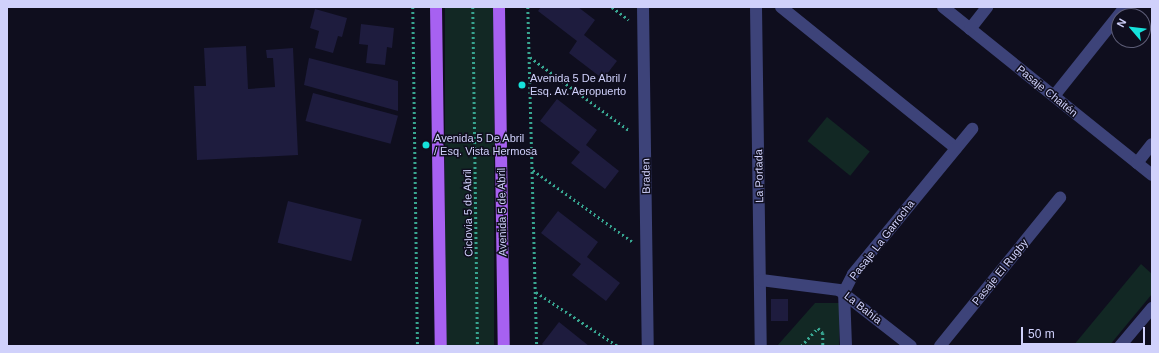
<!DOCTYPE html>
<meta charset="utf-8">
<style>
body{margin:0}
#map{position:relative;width:1159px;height:353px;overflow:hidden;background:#0f0e1e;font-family:Helvetica,sans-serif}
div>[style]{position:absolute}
.green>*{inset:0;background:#122824;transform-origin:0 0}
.building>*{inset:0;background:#1e1c3e;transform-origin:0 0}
.path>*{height:2.5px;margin-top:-1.25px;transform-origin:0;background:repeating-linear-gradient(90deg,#38a691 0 2px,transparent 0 5px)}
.minor>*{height:12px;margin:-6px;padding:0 6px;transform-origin:6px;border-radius:6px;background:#3d4379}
.major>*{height:12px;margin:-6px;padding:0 6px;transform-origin:6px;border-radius:6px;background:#a761f1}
.dots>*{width:11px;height:11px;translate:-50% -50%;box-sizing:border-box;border:2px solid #0f0e1e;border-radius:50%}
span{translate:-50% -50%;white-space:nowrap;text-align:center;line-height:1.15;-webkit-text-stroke:3px #0f0e1e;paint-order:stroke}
.poi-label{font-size:11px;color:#d0d1fb}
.left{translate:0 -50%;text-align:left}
.street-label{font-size:11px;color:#d0d1fb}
.frame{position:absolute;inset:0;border:8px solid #d0d1fb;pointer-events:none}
.north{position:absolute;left:1111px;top:8px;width:40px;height:40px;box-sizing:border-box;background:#0f0e1e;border:1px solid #5c5c76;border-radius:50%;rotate:298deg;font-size:11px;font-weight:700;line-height:16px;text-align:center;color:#d0d1fb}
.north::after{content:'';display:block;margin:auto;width:14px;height:18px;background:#15e2db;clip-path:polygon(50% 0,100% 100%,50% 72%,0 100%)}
.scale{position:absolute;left:1021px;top:327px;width:124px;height:18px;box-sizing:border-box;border:2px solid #d0d1fb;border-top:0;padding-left:5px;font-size:12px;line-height:14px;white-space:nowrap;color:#d0d1fb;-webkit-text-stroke:3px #0f0e1e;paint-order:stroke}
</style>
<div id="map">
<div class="green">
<i style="left:445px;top:7px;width:49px;height:339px"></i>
<i style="left:827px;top:117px;width:55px;height:31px;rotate:39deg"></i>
<i style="clip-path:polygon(1141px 264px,1152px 274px,1152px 294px,1109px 346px,1073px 346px)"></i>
<i style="clip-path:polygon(815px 303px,840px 303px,839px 346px,777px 346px)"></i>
</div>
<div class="building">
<i style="clip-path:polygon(541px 7px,578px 7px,595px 20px,584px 35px,617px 61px,603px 79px,569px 53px,577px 41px,538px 11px)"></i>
<i style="clip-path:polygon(315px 9px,347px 18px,342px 37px,338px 36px,333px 53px,315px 48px,319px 31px,310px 28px)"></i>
<i style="clip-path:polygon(361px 24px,394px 28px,392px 48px,387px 47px,385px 65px,366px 63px,368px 45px,359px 44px)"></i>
<i style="clip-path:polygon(246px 46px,248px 89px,275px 87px,273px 58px,267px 58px,266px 50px,293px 48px,298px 155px,197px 160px,194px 86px,206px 86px,204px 48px)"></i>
<i style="clip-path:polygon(309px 58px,398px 81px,398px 111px,304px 85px)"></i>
<i style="left:313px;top:93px;width:88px;height:29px;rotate:15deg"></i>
<i style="clip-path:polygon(557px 99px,597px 130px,586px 145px,619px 171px,605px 189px,571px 163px,580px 152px,540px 121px)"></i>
<i style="left:288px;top:201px;width:76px;height:43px;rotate:14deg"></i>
<i style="clip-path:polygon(558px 211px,598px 242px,587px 257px,620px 283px,606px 301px,572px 275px,581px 264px,541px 233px)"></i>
<i style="left:771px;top:299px;width:17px;height:22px"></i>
<i style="clip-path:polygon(559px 322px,589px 346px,544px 346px,542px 344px)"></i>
</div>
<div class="path">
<i style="left:413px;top:7px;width:339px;rotate:89.2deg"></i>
<i style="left:473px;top:7px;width:339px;rotate:89.2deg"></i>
<i style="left:528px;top:7px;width:339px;rotate:88.5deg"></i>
<i style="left:612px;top:7px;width:21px;rotate:37deg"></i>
<i style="left:530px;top:57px;width:124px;rotate:36.5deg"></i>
<i style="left:533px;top:170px;width:123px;rotate:35.8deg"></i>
<i style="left:536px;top:292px;width:98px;rotate:33.4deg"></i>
<i style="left:801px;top:346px;width:25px;rotate:-47deg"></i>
<i style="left:818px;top:328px;width:7px;rotate:45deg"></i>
<i style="left:823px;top:333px;width:13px;rotate:90deg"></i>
</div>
<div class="minor">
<i style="left:643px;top:7px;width:339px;rotate:89.2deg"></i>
<i style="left:756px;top:7px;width:339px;rotate:89.2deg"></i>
<i style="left:781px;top:7px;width:225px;rotate:38.9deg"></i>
<i style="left:943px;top:7px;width:268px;rotate:38.8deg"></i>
<i style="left:970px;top:29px;width:28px;rotate:-52deg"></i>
<i style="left:1054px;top:96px;width:114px;rotate:-51.4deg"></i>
<i style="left:1137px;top:163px;width:24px;rotate:-52deg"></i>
<i style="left:761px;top:280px;width:79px;rotate:7.3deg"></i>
<i style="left:839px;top:290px;width:91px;rotate:37.9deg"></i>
<i style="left:846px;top:346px;width:54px;rotate:-92.1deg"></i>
<i style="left:844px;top:292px;width:20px;rotate:-63deg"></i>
<i style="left:853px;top:274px;width:188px;rotate:-50.6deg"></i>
<i style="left:940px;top:346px;width:191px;rotate:-51deg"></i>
<i style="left:1120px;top:346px;width:50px;rotate:-49.9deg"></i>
</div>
<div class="major">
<i style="left:436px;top:7px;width:339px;rotate:89.2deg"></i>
<i style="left:499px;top:7px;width:339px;rotate:89.2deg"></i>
</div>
<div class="dots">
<i style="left:522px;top:85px;background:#15e2db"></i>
<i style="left:426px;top:145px;background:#15e2db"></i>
</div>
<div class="poi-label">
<span class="left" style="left:530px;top:85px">Avenida 5 De Abril /<br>Esq. Av. Aeropuerto</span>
<span class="left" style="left:434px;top:145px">Avenida 5 De Abril<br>/ Esq. Vista Hermosa</span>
</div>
<div class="street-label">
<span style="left:1047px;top:91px;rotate:39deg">Pasaje Chaitén</span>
<span style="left:646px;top:176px;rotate:-91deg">Braden</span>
<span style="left:759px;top:176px;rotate:-91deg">La Portada</span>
<span style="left:502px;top:212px;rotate:-91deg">Avenida 5 de Abril</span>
<span style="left:468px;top:213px;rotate:-91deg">Ciclovia 5 de Abril</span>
<span style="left:882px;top:240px;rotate:-52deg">Pasaje La Garrocha</span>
<span style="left:1000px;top:272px;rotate:-51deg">Pasaje El Rugby</span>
<span style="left:863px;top:308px;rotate:38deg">La Bahía</span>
</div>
<div class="frame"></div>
<div class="north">N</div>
<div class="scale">50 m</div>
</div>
